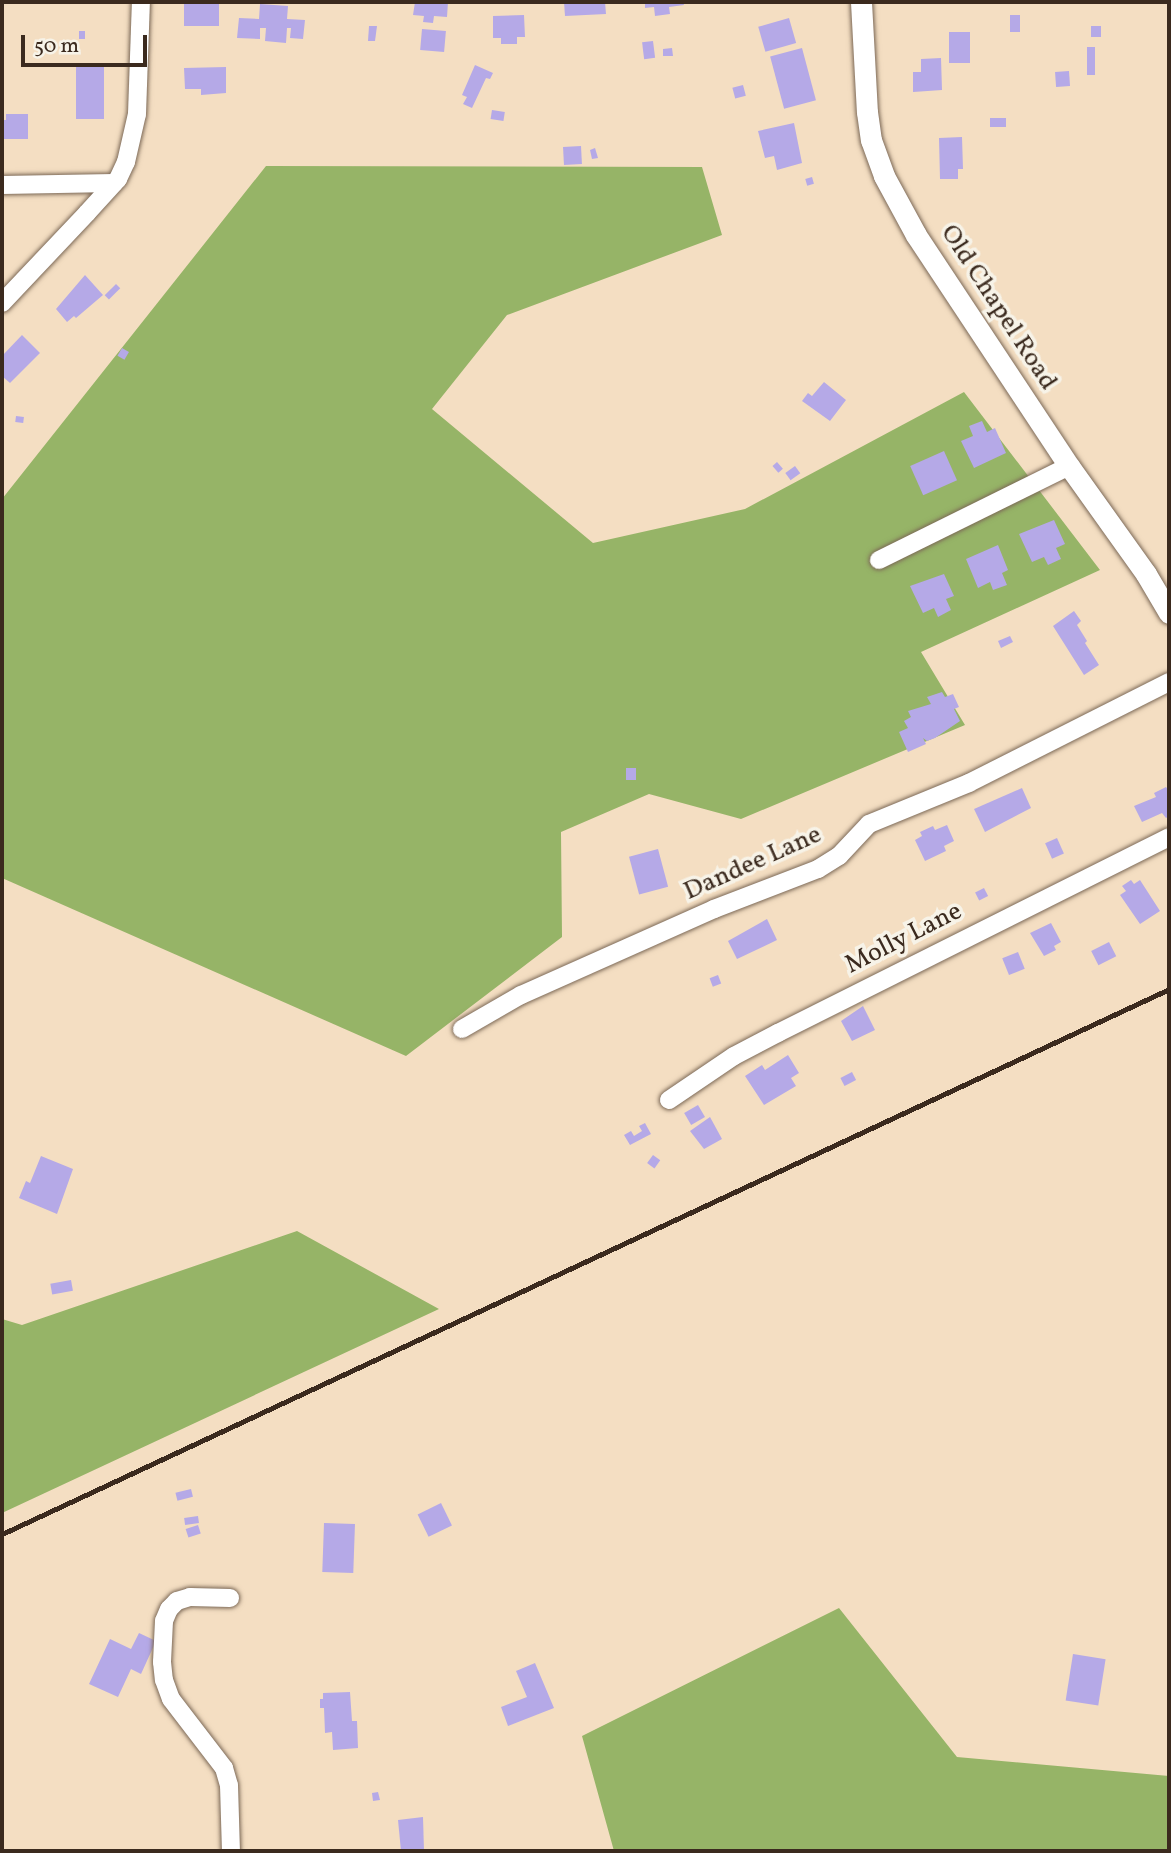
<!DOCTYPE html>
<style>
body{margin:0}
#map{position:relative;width:1171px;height:1853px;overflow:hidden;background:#f4dec2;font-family:Vollkorn,serif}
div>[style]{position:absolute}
.forest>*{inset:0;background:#96b467}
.building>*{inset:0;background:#b5a9e7;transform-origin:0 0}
.roads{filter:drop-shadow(0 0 2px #7c6957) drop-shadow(0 0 2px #7c6957)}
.minor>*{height:18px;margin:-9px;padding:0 9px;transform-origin:9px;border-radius:9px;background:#fff}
.tertiary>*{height:21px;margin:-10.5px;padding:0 10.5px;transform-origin:10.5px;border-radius:10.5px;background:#fff}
.rail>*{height:5px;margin:-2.5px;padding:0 2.5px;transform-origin:2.5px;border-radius:2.5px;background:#3b2a1e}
span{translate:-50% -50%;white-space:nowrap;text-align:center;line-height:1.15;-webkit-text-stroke:7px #f7f3e8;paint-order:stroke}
.street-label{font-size:26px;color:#3b2a1e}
.frame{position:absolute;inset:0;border:4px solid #3b2a1e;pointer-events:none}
.scale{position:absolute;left:21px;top:35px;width:126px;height:32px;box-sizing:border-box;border:4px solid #3b2a1e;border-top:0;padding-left:9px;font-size:21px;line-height:24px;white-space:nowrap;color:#3b2a1e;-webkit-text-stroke:5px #f7f3e8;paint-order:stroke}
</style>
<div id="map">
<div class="forest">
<i style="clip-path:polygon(266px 166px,702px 167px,722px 235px,507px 315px,432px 409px,593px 543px,745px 509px,964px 392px,1100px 570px,921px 652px,965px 725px,741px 819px,649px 794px,561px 832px,562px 937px,406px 1056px,2px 878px,2px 499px)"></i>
<i style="clip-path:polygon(297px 1231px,439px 1309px,2px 1513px,2px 1319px,22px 1325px)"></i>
<i style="clip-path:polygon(839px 1608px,957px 1757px,1169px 1776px,1169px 1851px,614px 1851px,582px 1736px)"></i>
</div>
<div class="building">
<i style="left:184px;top:2px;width:35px;height:24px"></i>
<i style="clip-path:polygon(415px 2px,448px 2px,447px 17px,434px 16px,433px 23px,423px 22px,424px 16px,413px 15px)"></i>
<i style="clip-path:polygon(564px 2px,605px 2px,606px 14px,565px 16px)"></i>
<i style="clip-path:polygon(645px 2px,683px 2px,684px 5px,669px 7px,670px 14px,655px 16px,654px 7px,645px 8px)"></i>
<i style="clip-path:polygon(260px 4px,288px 6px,287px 19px,305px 20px,303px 39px,290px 38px,291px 28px,287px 28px,286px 43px,265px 41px,266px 28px,260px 28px,260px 39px,237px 38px,239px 18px,259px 19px)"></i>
<i style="clip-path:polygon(524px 15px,525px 37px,517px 37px,517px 44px,501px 44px,501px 38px,493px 38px,493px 16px)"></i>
<i style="left:1010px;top:15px;width:10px;height:17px"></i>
<i style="left:789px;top:18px;width:26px;height:32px;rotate:74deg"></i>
<i style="clip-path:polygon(369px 26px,377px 26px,375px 41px,368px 41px)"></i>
<i style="left:1101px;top:26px;width:11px;height:10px;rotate:90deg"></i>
<i style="left:422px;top:29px;width:24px;height:21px;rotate:5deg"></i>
<i style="left:79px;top:31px;width:6px;height:8px"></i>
<i style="left:949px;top:32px;width:21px;height:31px"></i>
<i style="left:653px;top:41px;width:17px;height:11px;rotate:83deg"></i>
<i style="left:1087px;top:47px;width:8px;height:28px"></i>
<i style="clip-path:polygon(672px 48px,673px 56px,663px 56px,663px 49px)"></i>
<i style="left:802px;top:48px;width:54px;height:33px;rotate:75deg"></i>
<i style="clip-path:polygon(941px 58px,942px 90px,913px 92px,913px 72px,921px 72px,921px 59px)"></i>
<i style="left:76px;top:64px;width:28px;height:55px"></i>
<i style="clip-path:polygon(475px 65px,493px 73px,490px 79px,486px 78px,472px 108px,463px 104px,467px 97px,462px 95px)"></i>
<i style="clip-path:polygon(226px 67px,226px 93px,201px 95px,201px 89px,185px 89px,184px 68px)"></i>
<i style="left:1069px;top:71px;width:15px;height:14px;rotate:86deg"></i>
<i style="left:743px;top:85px;width:11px;height:11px;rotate:75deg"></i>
<i style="left:492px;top:110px;width:13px;height:9px;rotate:9deg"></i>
<i style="clip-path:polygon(6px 114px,28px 114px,28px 139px,2px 139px,2px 120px,6px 120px)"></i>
<i style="left:990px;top:118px;width:16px;height:9px"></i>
<i style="clip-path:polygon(794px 123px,802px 163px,777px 170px,774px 156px,765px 158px,758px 131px)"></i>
<i style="clip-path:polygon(962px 137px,963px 169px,958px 169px,958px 179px,940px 179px,939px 138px)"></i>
<i style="left:581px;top:146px;width:18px;height:18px;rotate:87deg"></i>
<i style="clip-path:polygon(595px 148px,598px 158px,592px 159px,590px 150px)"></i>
<i style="left:812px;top:177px;width:7px;height:7px;rotate:74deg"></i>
<i style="clip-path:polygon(85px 275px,103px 295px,76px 318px,74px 316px,67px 322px,56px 309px)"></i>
<i style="left:116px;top:284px;width:6px;height:16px;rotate:45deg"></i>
<i style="clip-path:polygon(22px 335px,40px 353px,10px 383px,2px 376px,2px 356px)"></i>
<i style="left:122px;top:348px;width:8px;height:9px;rotate:30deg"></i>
<i style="clip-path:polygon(824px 382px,846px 400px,830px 421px,802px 401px,808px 393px,812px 396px)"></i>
<i style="left:16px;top:416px;width:8px;height:6px;rotate:7deg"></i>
<i style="clip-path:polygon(982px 421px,987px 432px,995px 428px,1006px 453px,974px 468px,961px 441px,973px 436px,969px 426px)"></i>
<i style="left:944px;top:451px;width:32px;height:37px;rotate:66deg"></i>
<i style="left:777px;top:462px;width:9px;height:6px;rotate:49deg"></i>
<i style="left:795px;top:466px;width:9px;height:12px;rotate:54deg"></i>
<i style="clip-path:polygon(1054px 520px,1065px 544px,1056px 548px,1061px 559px,1048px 565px,1044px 557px,1032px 562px,1019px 534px)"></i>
<i style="clip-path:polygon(998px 545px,1008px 570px,1002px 573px,1007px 585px,993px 590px,990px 582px,978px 588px,966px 559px)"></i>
<i style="clip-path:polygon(944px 574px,954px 596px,946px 599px,951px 610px,938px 617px,934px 608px,923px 613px,910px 586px)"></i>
<i style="clip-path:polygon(1074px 611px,1081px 621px,1077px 625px,1087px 641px,1085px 643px,1099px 665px,1084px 675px,1053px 626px)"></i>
<i style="clip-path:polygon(1010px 636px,1013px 642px,1001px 648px,998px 641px)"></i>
<i style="clip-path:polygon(942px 692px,945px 697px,953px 694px,959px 707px,954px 709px,960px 721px,935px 738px,927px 741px,923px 738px,926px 744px,908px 752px,899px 732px,908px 728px,904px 721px,911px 717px,908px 711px,931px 704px,927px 697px)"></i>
<i style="left:626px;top:768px;width:10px;height:12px"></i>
<i style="clip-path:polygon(1166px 787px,1169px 791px,1169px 816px,1166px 818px,1162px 813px,1142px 822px,1134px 806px,1156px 797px,1154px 793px)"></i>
<i style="clip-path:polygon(1022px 788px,1031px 808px,985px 832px,974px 809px)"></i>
<i style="clip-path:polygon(947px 825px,954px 841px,944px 846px,946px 851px,925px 861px,915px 840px,922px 836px,920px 832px,933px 826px,935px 830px)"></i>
<i style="left:1057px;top:838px;width:17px;height:13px;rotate:66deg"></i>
<i style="left:658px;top:849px;width:39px;height:30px;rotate:75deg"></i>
<i style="clip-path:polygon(1131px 880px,1134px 884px,1140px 880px,1160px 911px,1140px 924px,1120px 895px,1126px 891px,1122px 886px)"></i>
<i style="left:984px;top:888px;width:9px;height:10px;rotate:63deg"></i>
<i style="clip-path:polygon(767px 919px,777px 940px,737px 959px,728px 941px)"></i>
<i style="clip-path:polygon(1051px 923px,1061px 942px,1054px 946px,1056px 950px,1044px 956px,1030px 933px)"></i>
<i style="left:1109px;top:942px;width:16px;height:20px;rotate:63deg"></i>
<i style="left:1018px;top:952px;width:18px;height:17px;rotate:68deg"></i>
<i style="left:718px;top:975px;width:9px;height:9px;rotate:69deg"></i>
<i style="clip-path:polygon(863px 1006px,875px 1030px,852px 1041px,841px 1021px)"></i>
<i style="clip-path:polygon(788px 1055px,799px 1073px,791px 1078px,796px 1086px,764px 1105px,745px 1076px,762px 1065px,765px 1070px)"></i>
<i style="left:852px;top:1072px;width:9px;height:13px;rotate:63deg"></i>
<i style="left:698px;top:1105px;width:14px;height:16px;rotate:60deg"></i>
<i style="clip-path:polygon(710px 1117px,722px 1139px,704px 1149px,690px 1131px)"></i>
<i style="clip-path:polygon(645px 1123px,651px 1134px,630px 1145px,624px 1135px,631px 1131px,634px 1136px,642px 1131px,639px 1126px)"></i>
<i style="left:653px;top:1155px;width:9px;height:10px;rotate:36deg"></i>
<i style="clip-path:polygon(41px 1156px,73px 1169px,57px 1214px,19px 1198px,26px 1181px,30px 1183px)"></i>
<i style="left:71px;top:1280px;width:11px;height:21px;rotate:80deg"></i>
<i style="left:191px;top:1489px;width:8px;height:16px;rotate:76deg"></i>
<i style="left:441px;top:1503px;width:25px;height:26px;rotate:64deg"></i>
<i style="left:198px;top:1516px;width:7px;height:14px;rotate:82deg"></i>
<i style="left:324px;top:1523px;width:31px;height:49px;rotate:2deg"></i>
<i style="left:198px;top:1525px;width:9px;height:13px;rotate:72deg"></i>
<i style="clip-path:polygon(139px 1633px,156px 1641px,141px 1674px,131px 1669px,118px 1697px,89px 1684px,110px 1639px,131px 1649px)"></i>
<i style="left:1073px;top:1654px;width:33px;height:47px;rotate:9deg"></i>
<i style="clip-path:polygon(535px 1663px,554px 1708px,508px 1726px,501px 1707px,527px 1697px,516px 1671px)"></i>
<i style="clip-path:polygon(350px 1692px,352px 1721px,357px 1721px,358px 1748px,333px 1750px,332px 1732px,325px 1733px,324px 1708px,320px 1708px,320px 1699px,323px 1699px,323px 1693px)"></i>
<i style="clip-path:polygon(378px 1792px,380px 1800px,373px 1801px,372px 1793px)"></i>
<i style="clip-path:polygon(423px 1817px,424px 1851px,401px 1851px,398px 1820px)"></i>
</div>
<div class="roads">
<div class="minor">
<i style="left:2px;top:185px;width:112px;rotate:-1deg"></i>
<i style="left:2px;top:303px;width:124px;rotate:-46.6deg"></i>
<i style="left:87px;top:213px;width:46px;rotate:-47.6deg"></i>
<i style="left:118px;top:179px;width:19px;rotate:-65deg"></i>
<i style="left:126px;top:162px;width:49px;rotate:-77.1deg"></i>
<i style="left:137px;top:114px;width:112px;rotate:-88deg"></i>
<i style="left:879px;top:560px;width:212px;rotate:-26.3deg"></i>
<i style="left:462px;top:1029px;width:68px;rotate:-30deg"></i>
<i style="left:521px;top:995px;width:211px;rotate:-24deg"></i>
<i style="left:714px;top:909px;width:111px;rotate:-21deg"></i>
<i style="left:818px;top:869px;width:25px;rotate:-32deg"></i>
<i style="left:839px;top:856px;width:44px;rotate:-46.8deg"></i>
<i style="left:869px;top:824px;width:108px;rotate:-22.3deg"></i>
<i style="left:969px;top:783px;width:224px;rotate:-26.8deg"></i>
<i style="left:669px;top:1100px;width:78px;rotate:-34.1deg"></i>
<i style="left:734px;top:1056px;width:50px;rotate:-27.6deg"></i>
<i style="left:778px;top:1033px;width:437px;rotate:-26.6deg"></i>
<i style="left:230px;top:1598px;width:40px;rotate:-178.6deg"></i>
<i style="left:190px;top:1597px;width:14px;rotate:163deg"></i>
<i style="left:177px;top:1601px;width:11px;rotate:135deg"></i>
<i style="left:169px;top:1609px;width:13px;rotate:113deg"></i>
<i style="left:164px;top:1621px;width:41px;rotate:92.8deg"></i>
<i style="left:162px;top:1662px;width:18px;rotate:84deg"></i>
<i style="left:164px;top:1680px;width:20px;rotate:70deg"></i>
<i style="left:171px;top:1699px;width:87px;rotate:52.5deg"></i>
<i style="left:224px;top:1768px;width:18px;rotate:74deg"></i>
<i style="left:229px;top:1785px;width:66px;rotate:88.3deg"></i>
</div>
<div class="tertiary">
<i style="left:861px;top:2px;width:110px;rotate:86.9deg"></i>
<i style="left:867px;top:112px;width:28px;rotate:82deg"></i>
<i style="left:871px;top:140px;width:38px;rotate:70deg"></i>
<i style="left:884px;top:176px;width:67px;rotate:61.5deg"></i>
<i style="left:916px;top:235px;width:277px;rotate:56.5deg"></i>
<i style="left:1069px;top:466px;width:133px;rotate:54.5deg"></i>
<i style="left:1146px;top:574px;width:45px;rotate:59.5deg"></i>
</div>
</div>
<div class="rail">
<i style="left:2px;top:1534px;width:1288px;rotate:-25.03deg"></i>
</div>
<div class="street-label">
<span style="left:998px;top:308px;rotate:57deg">Old Chapel Road</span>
<span style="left:753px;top:864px;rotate:-24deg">Dandee Lane</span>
<span style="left:904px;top:939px;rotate:-27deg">Molly Lane</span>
</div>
<div class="frame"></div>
<div class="scale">50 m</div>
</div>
